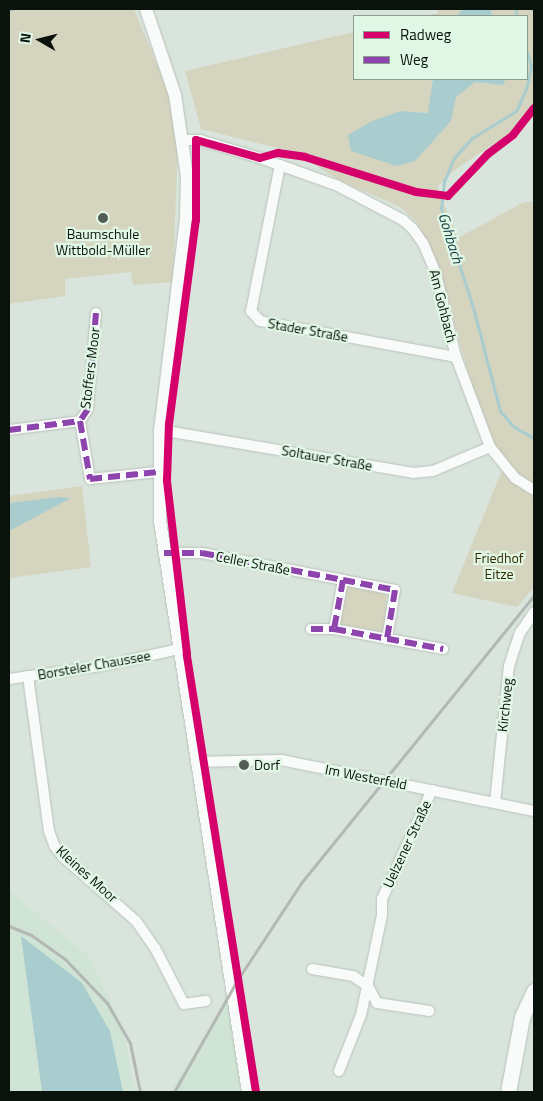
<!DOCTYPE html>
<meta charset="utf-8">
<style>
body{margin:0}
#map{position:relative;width:543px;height:1101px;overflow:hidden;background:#d9e5dc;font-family:"Titillium Web",sans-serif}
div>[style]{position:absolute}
.built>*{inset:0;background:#cfe4d4}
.green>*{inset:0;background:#d5d4bf}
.water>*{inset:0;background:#a9cccf}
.stream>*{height:3px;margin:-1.5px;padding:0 1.5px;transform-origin:1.5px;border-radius:1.5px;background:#a9cccf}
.roads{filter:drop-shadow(0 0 1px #b9c2bb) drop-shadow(0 0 1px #b9c2bb)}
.minor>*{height:10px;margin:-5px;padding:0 5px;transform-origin:5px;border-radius:5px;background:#f9fbfa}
.tertiary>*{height:12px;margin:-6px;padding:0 6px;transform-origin:6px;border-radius:6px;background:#f9fbfa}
.secondary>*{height:15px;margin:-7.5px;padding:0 7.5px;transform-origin:7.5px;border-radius:7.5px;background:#f9fbfa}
.rail>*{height:3px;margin:-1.5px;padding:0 1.5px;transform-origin:1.5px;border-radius:1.5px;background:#b4b8b5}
.quiet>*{height:6px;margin-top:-3px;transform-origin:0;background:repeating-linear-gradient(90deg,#8e44ad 0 12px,transparent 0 18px)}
.cycleway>*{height:8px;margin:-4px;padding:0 4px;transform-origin:4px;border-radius:4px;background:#d6006c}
.dots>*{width:14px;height:14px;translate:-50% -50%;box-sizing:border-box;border:2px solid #e1f7e5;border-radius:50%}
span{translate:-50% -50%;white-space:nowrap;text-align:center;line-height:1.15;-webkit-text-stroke:4.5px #e1f7e5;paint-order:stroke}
.poi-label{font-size:14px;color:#0a120c}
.left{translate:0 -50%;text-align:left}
.street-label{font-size:14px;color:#0a120c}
.park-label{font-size:14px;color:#372b00}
.water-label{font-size:15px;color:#133d43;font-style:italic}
.frame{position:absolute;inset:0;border:10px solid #0a120c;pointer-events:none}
.legend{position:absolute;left:353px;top:15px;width:175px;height:65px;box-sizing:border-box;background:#e1f7e5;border:1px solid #8b9b8e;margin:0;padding:6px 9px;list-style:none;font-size:15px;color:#0a120c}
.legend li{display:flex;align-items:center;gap:10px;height:25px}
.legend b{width:25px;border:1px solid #8b9b8e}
.north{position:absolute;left:15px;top:15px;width:50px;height:50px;-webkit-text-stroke:4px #e1f7e5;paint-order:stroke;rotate:278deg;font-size:14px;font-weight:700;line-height:20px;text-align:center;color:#0a120c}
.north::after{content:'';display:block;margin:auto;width:18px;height:22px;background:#0a120c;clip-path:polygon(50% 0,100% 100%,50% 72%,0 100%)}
</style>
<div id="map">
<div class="built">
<i style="clip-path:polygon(9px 891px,87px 954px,124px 1029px,134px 1092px,9px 1092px)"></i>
<i style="clip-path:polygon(227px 1000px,241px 1092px,170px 1092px)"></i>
</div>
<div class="green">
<i style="clip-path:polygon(9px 9px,134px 9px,170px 96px,178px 134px,173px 282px,133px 285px,131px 272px,65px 279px,65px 296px,9px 304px)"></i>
<i style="clip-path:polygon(437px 9px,464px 9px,456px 16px,425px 16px,438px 13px)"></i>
<i style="clip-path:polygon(490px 9px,534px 9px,534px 103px,513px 131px,456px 169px,437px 187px,458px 238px,522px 203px,534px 201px,534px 485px,504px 465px,478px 406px,439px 272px,417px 222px,400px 207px,341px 181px,293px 152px,201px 129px,185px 71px,354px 32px,354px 79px,433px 79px,429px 113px,401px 111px,451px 121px,455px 97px,475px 82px,503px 85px,506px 79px,527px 79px,527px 16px,493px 16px)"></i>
<i style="clip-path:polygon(502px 470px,517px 484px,534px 492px,534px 587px,517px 607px,452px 593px)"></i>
<i style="clip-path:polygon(82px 486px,91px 567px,9px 578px,9px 531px,59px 497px,9px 503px,9px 496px)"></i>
<i style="clip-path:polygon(353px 585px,387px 595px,384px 633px,342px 626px,340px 620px,346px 588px)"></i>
</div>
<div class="water">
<i style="clip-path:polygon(464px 9px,490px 9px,493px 16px,456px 16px)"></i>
<i style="clip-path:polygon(433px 79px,506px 79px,503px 85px,475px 82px,456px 97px,451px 121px,415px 161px,397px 166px,351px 151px,348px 135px,372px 121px,401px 111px,428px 113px)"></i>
<i style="clip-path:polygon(59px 497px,71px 498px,9px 531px,9px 503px)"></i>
<i style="clip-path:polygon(21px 936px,82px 983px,110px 1031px,123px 1092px,42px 1092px)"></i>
</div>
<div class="stream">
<i style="left:9px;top:9px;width:4px"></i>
<i style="left:515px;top:9px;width:7px;rotate:74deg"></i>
<i style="left:527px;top:52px;width:15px;rotate:74deg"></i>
<i style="left:531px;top:66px;width:24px;rotate:102deg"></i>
<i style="left:526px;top:89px;width:24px;rotate:114deg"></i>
<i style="left:516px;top:111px;width:52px;rotate:148.5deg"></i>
<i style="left:472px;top:138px;width:27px;rotate:132deg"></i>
<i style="left:454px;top:158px;width:25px;rotate:113deg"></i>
<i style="left:444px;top:181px;width:27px;rotate:96deg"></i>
<i style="left:441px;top:208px;width:108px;rotate:72.2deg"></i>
<i style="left:474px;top:311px;width:103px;rotate:75.4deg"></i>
<i style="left:500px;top:411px;width:21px;rotate:49deg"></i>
<i style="left:514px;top:427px;width:23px;rotate:29deg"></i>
</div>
<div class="roads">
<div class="minor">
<i style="left:184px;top:140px;width:16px"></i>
<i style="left:200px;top:140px;width:63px;rotate:16.7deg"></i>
<i style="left:260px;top:158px;width:81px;rotate:19.6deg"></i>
<i style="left:336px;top:185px;width:76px;rotate:27.6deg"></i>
<i style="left:403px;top:220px;width:12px;rotate:42deg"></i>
<i style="left:412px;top:228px;width:19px;rotate:54deg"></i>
<i style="left:423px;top:243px;width:34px;rotate:67deg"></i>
<i style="left:436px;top:274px;width:85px;rotate:76.5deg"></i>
<i style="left:456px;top:357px;width:96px;rotate:69.3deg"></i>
<i style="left:490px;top:447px;width:40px;rotate:51deg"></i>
<i style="left:515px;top:478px;width:22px;rotate:32deg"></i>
<i style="left:280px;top:165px;width:149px;rotate:101.2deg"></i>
<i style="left:251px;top:311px;width:13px;rotate:48deg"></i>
<i style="left:260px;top:321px;width:199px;rotate:10.4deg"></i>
<i style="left:96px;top:313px;width:96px;rotate:94.8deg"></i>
<i style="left:88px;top:409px;width:14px;rotate:124deg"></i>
<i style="left:80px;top:421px;width:59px;rotate:80.2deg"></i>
<i style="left:90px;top:479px;width:68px;rotate:-5.9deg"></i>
<i style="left:9px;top:430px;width:72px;rotate:-7.2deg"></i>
<i style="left:160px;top:430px;width:257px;rotate:9.6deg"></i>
<i style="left:413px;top:473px;width:20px;rotate:-6deg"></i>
<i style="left:433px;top:471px;width:62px;rotate:-22.8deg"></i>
<i style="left:164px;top:553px;width:38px"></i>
<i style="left:202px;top:553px;width:144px;rotate:10.8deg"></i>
<i style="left:343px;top:580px;width:50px;rotate:100.4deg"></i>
<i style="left:334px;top:629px;width:111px;rotate:10.4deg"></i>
<i style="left:343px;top:580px;width:53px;rotate:10.9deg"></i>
<i style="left:395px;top:590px;width:50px;rotate:99.3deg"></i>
<i style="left:311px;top:629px;width:23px"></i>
<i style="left:28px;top:676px;width:156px;rotate:82.3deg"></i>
<i style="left:49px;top:831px;width:15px;rotate:70deg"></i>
<i style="left:54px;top:845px;width:15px;rotate:53deg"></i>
<i style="left:63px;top:857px;width:97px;rotate:41.2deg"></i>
<i style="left:136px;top:921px;width:33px;rotate:55deg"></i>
<i style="left:155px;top:948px;width:63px;rotate:62.6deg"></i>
<i style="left:184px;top:1004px;width:22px;rotate:-8deg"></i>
<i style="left:9px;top:679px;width:94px;rotate:-8deg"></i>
<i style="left:102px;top:666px;width:79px;rotate:-12.4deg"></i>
<i style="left:196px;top:762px;width:85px;rotate:-1.3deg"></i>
<i style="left:281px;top:760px;width:258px;rotate:11.4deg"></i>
<i style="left:495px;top:803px;width:138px;rotate:-84.2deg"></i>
<i style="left:509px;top:666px;width:35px;rotate:-72deg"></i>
<i style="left:520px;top:633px;width:25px;rotate:-56deg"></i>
<i style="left:312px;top:969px;width:42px;rotate:9.7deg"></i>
<i style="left:353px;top:976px;width:18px;rotate:34deg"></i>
<i style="left:368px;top:986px;width:19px;rotate:62deg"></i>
<i style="left:377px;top:1003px;width:53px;rotate:8.7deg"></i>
<i style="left:339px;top:1071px;width:60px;rotate:-68.6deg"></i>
<i style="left:361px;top:1015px;width:102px;rotate:-78.1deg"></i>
<i style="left:382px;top:915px;width:16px;rotate:-90deg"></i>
<i style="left:382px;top:899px;width:120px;rotate:-65.4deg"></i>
</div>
<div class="tertiary">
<i style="left:146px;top:9px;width:91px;rotate:71.4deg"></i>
<i style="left:175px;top:95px;width:82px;rotate:81.6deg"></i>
<i style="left:187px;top:176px;width:43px;rotate:91.3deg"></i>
<i style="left:186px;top:219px;width:213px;rotate:97deg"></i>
<i style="left:160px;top:430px;width:91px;rotate:90deg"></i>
<i style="left:160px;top:521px;width:578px;rotate:81.24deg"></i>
</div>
<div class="secondary">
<i style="left:508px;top:1092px;width:76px;rotate:-79.4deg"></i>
<i style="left:522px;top:1017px;width:29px;rotate:-65deg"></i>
</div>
</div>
<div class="rail">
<i style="left:9px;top:926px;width:24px;rotate:22deg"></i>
<i style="left:31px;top:935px;width:42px;rotate:35.2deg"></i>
<i style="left:65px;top:959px;width:61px;rotate:46.3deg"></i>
<i style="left:107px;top:1003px;width:46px;rotate:60.1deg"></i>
<i style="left:130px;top:1043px;width:50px;rotate:78.5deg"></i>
<i style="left:174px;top:1092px;width:130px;rotate:-60.5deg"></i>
<i style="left:238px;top:979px;width:115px;rotate:-56.7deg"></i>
<i style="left:301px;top:883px;width:370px;rotate:-51deg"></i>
</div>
<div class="quiet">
<i style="left:96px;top:313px;width:96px;rotate:94.8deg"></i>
<i style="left:88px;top:409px;width:14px;rotate:124deg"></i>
<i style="left:80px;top:421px;width:59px;rotate:80.2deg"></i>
<i style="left:90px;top:479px;width:68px;rotate:-5.9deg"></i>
<i style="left:9px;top:430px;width:72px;rotate:-7.2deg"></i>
<i style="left:164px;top:553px;width:38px"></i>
<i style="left:202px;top:553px;width:144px;rotate:10.8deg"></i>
<i style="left:343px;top:580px;width:50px;rotate:100.4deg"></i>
<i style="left:334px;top:629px;width:111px;rotate:10.4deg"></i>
<i style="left:343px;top:580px;width:53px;rotate:10.9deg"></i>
<i style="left:395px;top:590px;width:50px;rotate:99.3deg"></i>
<i style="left:311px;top:629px;width:23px"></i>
</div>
<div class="cycleway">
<i style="left:256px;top:1092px;width:443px;rotate:-99deg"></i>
<i style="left:187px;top:654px;width:175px;rotate:-96.6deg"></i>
<i style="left:167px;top:480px;width:56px;rotate:-88deg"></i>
<i style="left:169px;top:424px;width:206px;rotate:-82.5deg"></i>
<i style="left:196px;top:220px;width:80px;rotate:-90deg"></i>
<i style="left:196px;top:140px;width:66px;rotate:15.7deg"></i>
<i style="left:260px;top:158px;width:19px;rotate:-16deg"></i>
<i style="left:278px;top:153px;width:27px;rotate:8deg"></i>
<i style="left:305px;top:157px;width:116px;rotate:17.5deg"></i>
<i style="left:416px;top:192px;width:32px;rotate:7deg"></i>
<i style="left:448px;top:196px;width:58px;rotate:-46.4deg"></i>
<i style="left:488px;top:154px;width:31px;rotate:-37deg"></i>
<i style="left:513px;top:135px;width:34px;rotate:-52deg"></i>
</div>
<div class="dots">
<i style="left:103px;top:218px;background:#525c55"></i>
<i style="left:244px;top:765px;background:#525c55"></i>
</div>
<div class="poi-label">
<span style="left:103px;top:242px">Baumschule<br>Wittbold-Müller</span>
<span class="left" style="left:254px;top:765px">Dorf</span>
</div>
<div class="street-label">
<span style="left:443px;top:306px;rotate:76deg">Am Gohbach</span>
<span style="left:308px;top:330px;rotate:10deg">Stader Straße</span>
<span style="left:90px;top:368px;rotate:-83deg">Stoffers Moor</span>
<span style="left:327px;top:458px;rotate:10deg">Soltauer Straße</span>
<span style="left:253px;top:563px;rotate:11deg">Celler Straße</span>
<span style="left:94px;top:665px;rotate:-10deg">Borsteler Chaussee</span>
<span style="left:505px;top:705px;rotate:-84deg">Kirchweg</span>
<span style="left:366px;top:777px;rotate:11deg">Im Westerfeld</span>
<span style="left:407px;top:844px;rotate:-65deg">Uelzener Straße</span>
<span style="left:87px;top:874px;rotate:42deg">Kleines Moor</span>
</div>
<div class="park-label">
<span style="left:499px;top:566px">Friedhof<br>Eitze</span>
</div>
<div class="water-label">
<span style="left:451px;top:238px;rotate:73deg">Gohbach</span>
</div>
<div class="frame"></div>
<ul class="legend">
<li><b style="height:6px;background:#d6006c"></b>Radweg</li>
<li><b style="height:6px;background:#8e44ad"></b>Weg</li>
</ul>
<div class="north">N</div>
</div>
